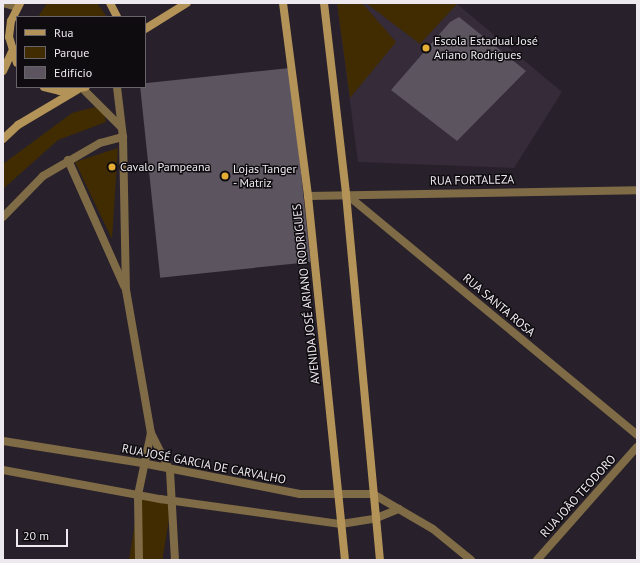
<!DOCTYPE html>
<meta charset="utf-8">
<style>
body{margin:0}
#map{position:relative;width:640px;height:563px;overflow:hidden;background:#28212b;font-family:"PT Sans",sans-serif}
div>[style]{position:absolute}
.built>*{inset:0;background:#352b39}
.green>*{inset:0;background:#402c00;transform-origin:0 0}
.building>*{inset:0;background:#5c545f;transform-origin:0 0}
.street>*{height:8px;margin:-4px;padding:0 4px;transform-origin:4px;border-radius:4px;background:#7f6b46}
.secondary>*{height:8px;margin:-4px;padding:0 4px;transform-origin:4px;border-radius:4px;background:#b39357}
.dots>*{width:11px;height:11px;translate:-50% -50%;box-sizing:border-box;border:2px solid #0f0c10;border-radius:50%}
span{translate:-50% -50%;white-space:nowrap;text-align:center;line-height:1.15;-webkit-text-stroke:3px #0f0c10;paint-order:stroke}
.poi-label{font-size:12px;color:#ede9ef}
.left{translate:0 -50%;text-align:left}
.street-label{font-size:12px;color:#ede9ef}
.frame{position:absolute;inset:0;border:4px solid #ede9ef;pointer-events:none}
.legend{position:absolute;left:16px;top:16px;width:130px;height:72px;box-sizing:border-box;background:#0f0c10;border:1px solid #686469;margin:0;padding:5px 7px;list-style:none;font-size:12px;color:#ede9ef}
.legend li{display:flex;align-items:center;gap:8px;height:20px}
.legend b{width:20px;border:1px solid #686469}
.scale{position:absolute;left:16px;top:529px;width:52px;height:18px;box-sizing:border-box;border:2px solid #ede9ef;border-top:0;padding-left:5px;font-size:12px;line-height:14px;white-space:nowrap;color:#ede9ef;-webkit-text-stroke:3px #0f0c10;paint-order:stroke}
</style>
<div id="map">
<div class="built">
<i style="clip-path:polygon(337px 3px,456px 3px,562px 92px,514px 168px,358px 162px)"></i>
</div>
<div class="green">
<i style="clip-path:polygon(47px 3px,97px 3px,107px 17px,38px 17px)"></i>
<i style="clip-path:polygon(337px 3px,362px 3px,396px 42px,350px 98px)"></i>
<i style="clip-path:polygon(366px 3px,456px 3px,457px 4px,420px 44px)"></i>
<i style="clip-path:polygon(95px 107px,104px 114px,106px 122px,58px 140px,3px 189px,3px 164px,72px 113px)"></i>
<i style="clip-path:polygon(118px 148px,112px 239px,75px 162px)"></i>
<i style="left:139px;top:497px;width:33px;height:63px;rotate:9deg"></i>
</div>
<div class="building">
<i style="clip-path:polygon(459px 17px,526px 71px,457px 141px,391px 90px,450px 22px)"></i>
<i style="left:290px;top:68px;width:195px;height:151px;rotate:84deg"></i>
</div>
<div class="street">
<i style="left:3px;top:3px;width:15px;rotate:16deg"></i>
<i style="left:117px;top:87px;width:50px;rotate:83.2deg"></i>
<i style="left:123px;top:137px;width:153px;rotate:88.9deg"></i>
<i style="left:126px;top:290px;width:145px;rotate:80.1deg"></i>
<i style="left:151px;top:433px;width:42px;rotate:63.4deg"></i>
<i style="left:170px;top:471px;width:89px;rotate:86.8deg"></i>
<i style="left:82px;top:88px;width:55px;rotate:45deg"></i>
<i style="left:68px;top:160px;width:138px;rotate:66deg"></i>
<i style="left:346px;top:194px;width:378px;rotate:39.6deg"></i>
<i style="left:308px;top:196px;width:329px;rotate:-1deg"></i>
<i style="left:3px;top:217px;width:57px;rotate:-45.7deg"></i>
<i style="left:43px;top:176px;width:66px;rotate:-30.1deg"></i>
<i style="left:100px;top:143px;width:24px;rotate:-15deg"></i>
<i style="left:3px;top:441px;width:141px;rotate:9deg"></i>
<i style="left:142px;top:463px;width:161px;rotate:11.1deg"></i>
<i style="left:300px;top:494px;width:73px"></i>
<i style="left:373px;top:494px;width:69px;rotate:30.3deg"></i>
<i style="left:433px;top:529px;width:49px;rotate:39.2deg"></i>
<i style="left:3px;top:470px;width:160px;rotate:10.5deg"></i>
<i style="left:160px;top:499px;width:183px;rotate:7.9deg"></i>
<i style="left:341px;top:524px;width:33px;rotate:-9deg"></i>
<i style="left:374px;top:519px;width:27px;rotate:-22deg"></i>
<i style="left:139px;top:560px;width:65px;rotate:-90.9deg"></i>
<i style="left:138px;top:495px;width:63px;rotate:-78.2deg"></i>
<i style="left:537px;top:560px;width:151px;rotate:-48.5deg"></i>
</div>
<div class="secondary">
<i style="left:110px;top:3px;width:16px;rotate:63deg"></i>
<i style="left:283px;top:3px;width:195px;rotate:82.6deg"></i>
<i style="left:308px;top:196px;width:366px;rotate:84.2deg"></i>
<i style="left:324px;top:3px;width:192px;rotate:83.4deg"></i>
<i style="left:346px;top:194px;width:368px;rotate:84.7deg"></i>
<i style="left:145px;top:29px;width:49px;rotate:-31.8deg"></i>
<i style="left:17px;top:63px;width:27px;rotate:-107deg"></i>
<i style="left:9px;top:37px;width:16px;rotate:-83deg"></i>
<i style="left:11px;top:21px;width:20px;rotate:-63deg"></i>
<i style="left:3px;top:71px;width:21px;rotate:-65deg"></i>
<i style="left:44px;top:87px;width:16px;rotate:14deg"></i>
<i style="left:60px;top:91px;width:26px;rotate:-9deg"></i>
<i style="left:3px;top:139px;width:21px;rotate:-43deg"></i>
<i style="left:18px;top:125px;width:69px;rotate:-30.7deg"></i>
</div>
<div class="dots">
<i style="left:426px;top:48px;background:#e4ad35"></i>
<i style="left:112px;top:167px;background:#e4ad35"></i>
<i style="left:225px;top:176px;background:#e4ad35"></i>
</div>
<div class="poi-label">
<span class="left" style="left:434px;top:48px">Escola Estadual José<br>Ariano Rodrigues</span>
<span class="left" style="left:120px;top:167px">Cavalo Pampeana</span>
<span class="left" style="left:233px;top:176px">Lojas Tanger<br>- Matriz</span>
</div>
<div class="street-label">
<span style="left:472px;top:180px;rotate:-1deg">RUA FORTALEZA</span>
<span style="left:306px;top:294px;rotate:-96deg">AVENIDA JOSÉ ARIANO RODRIGUES</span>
<span style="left:499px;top:305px;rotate:40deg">RUA SANTA ROSA</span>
<span style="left:204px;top:464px;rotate:11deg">RUA JOSÉ GARCIA DE CARVALHO</span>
<span style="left:578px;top:496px;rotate:-48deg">RUA JOÃO TEODORO</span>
</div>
<div class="frame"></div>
<ul class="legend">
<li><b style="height:5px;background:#b39357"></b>Rua</li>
<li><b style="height:11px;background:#402c00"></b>Parque</li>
<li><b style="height:11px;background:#5c545f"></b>Edifício</li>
</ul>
<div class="scale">20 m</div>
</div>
